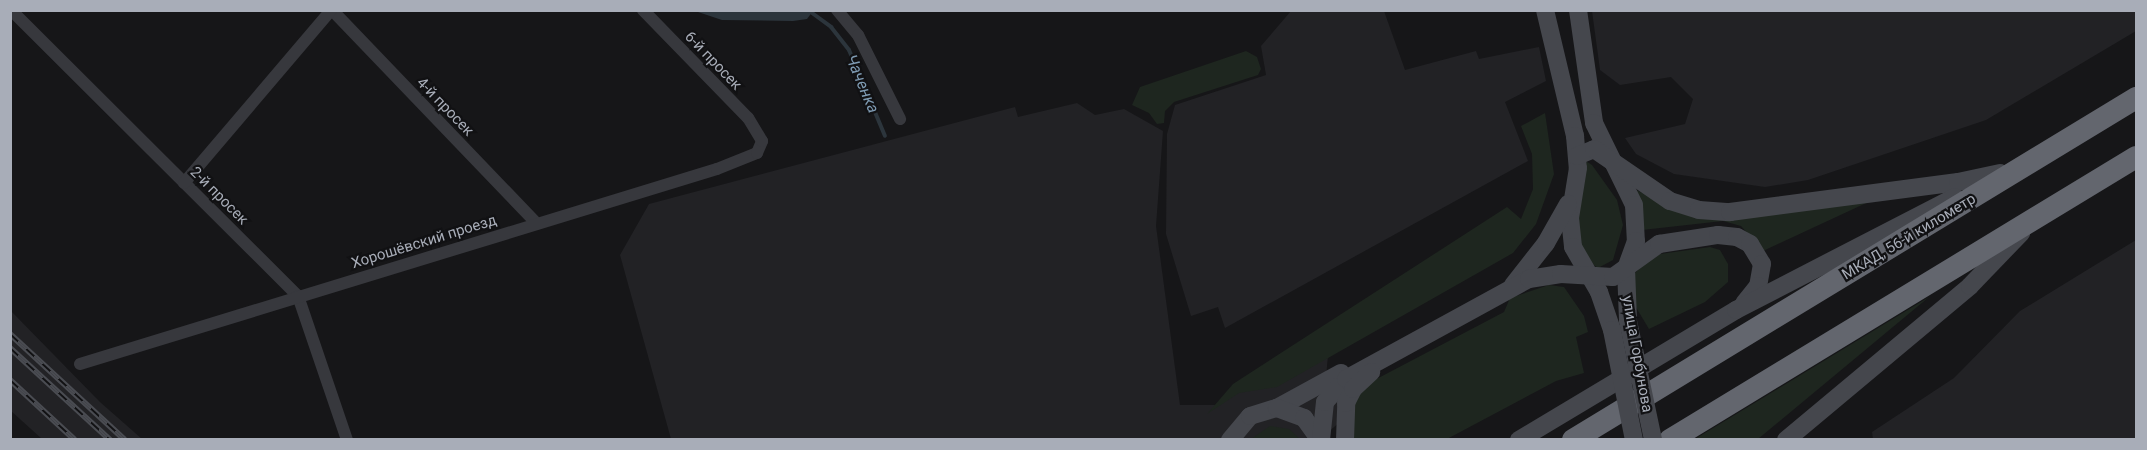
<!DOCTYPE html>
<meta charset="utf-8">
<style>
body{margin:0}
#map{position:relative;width:2147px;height:450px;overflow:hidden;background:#161618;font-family:Roboto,sans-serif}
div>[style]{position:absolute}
.built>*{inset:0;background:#222225}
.green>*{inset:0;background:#1e261f}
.water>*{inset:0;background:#2c353c}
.stream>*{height:4px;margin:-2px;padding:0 2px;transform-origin:2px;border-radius:2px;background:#2c353c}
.street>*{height:12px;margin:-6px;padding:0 6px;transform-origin:6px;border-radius:6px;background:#37383d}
.secondary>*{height:18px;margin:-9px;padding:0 9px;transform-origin:9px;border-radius:9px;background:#45474d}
.highway>*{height:22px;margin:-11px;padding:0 11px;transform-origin:11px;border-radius:11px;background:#63666e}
.rail>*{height:6px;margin-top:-3px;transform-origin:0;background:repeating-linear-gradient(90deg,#111113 0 11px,#4a4c52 0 22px);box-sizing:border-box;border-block:2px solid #4a4c52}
.secondary-bridge>*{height:18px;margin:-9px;padding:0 9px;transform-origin:9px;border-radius:9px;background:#45474d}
span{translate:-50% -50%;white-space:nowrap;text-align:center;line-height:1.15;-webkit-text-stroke:4.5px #111113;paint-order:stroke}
.street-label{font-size:15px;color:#a8adb8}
.water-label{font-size:16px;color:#7f9bb3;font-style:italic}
.frame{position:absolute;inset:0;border:12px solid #a8adb8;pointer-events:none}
</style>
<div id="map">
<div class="built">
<i style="clip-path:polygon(2136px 10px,2136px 31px,1986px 120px,1808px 180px,1765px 187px,1674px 174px,1636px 154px,1625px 138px,1685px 124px,1693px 99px,1671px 77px,1620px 85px,1600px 70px,1592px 11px)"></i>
<i style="clip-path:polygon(1291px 11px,1384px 11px,1405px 70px,1476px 51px,1479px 59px,1539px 47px,1546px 81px,1505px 102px,1528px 161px,1225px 328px,1218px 307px,1191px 316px,1166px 234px,1167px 134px,1175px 105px,1266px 75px,1261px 46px)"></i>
<i style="clip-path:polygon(1077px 103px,1095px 115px,1124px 109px,1163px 131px,1156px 226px,1180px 405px,1218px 405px,1245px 377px,1328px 355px,1326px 377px,1348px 415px,1319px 440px,671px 439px,620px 255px,649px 204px,1015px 107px,1018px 117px)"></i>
<i style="clip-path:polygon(2136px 240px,2136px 439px,1873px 439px,1872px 432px,1954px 378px,2020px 311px)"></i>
<i style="clip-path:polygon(11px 311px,100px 402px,142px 439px,42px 439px,11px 411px)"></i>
</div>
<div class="green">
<i style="clip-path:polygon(1246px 51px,1257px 57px,1261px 69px,1258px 75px,1174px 102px,1165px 111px,1164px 123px,1157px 124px,1149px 113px,1132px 105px,1140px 87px)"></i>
<i style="clip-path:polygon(1545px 113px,1554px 174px,1536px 224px,1513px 253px,1277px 387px,1239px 393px,1207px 414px,1233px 384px,1507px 207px,1521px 219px,1533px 189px,1532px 154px,1521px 126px)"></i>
<i style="clip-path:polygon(1583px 159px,1592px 165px,1617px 200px,1623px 225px,1613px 260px,1598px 268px,1586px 260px,1577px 236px)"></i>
<i style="clip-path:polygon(1634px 189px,1681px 211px,1877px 198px,1763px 251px,1741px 226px,1723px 221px,1642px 230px)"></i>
<i style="clip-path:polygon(1710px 247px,1720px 250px,1728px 264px,1728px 282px,1705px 302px,1649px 329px,1631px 299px,1634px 274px,1653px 255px)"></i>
<i style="clip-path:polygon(1549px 285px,1564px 287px,1584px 316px,1588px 332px,1576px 337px,1584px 373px,1556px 381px,1447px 439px,1354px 439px,1353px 401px,1367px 384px,1504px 312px,1510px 298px)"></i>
<i style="clip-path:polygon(1929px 297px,1758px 439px,1695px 439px)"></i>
<i style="clip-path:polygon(1270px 426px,1289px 429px,1300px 439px,1251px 439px)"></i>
</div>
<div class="water">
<i style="clip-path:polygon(695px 11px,813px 11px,807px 19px,793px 21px,722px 20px)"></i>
</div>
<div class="stream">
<i style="left:808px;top:10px;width:29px;rotate:36deg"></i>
<i style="left:831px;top:27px;width:29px;rotate:52deg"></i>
<i style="left:849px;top:50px;width:93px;rotate:67.3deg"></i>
</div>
<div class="street">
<i style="left:11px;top:10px;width:405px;rotate:44.9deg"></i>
<i style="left:298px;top:296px;width:152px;rotate:71.2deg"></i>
<i style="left:332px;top:10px;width:296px;rotate:46.2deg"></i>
<i style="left:837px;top:10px;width:33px;rotate:50deg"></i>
<i style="left:858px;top:35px;width:94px;rotate:63.4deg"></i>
<i style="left:184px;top:183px;width:227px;rotate:-49.6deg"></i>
<i style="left:80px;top:364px;width:666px;rotate:-17.02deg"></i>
<i style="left:717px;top:169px;width:43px;rotate:-21.8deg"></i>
<i style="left:757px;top:153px;width:13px;rotate:-67deg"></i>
<i style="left:762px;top:141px;width:27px;rotate:-121deg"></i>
<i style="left:748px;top:118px;width:151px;rotate:-134.2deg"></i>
</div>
<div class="secondary">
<i style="left:1545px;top:10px;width:130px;rotate:76.6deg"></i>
<i style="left:1575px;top:136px;width:32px;rotate:85deg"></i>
<i style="left:1578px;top:168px;width:51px;rotate:99.1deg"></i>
<i style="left:1570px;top:218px;width:29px;rotate:84deg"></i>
<i style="left:1573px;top:247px;width:52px;rotate:60deg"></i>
<i style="left:1599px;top:292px;width:40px;rotate:71.1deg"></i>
<i style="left:1578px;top:10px;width:114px;rotate:81.9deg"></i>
<i style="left:1594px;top:123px;width:91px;rotate:64deg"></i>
<i style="left:1634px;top:205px;width:36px;rotate:87deg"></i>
<i style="left:1636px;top:241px;width:29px;rotate:110deg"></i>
<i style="left:1626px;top:268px;width:53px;rotate:87.8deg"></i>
<i style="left:1577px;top:156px;width:18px;rotate:-22deg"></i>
<i style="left:1594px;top:149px;width:92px;rotate:34.4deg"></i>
<i style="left:1670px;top:201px;width:30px;rotate:17deg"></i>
<i style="left:1699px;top:210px;width:31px;rotate:4deg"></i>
<i style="left:1730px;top:212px;width:230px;rotate:-7.5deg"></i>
<i style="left:1958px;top:182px;width:43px;rotate:-12.1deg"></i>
<i style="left:1513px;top:285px;width:53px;rotate:-51.8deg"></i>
<i style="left:1546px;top:243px;width:45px;rotate:-60.6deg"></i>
<i style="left:1277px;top:408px;width:73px;rotate:-28.7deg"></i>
<i style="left:1230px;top:440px;width:31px;rotate:-50deg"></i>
<i style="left:1250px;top:416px;width:28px;rotate:-17deg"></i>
<i style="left:1277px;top:408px;width:29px;rotate:20deg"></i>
<i style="left:1304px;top:418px;width:27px;rotate:54deg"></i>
<i style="left:1321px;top:440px;width:38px;rotate:-84deg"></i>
<i style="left:1325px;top:402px;width:31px;rotate:-48deg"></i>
<i style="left:1346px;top:379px;width:209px;rotate:-28.7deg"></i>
<i style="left:1529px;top:279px;width:32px;rotate:-9deg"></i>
<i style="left:1561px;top:274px;width:52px;rotate:3.3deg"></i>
<i style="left:1613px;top:277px;width:57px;rotate:-35.7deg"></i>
<i style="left:1659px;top:244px;width:60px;rotate:-8.7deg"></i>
<i style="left:1718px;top:235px;width:19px;rotate:6deg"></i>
<i style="left:1737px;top:237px;width:15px;rotate:28deg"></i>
<i style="left:1750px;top:244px;width:23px;rotate:59deg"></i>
<i style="left:1762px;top:264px;width:22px;rotate:100deg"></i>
<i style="left:1758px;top:286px;width:22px;rotate:129deg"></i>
<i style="left:1345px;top:440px;width:37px;rotate:-88deg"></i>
<i style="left:1346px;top:403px;width:16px;rotate:-63deg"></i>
<i style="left:1353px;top:389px;width:25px;rotate:-43deg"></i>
<i style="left:1519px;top:440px;width:253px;rotate:-30.9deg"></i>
<i style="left:1736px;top:310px;width:246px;rotate:-27.3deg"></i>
<i style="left:1786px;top:440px;width:240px;rotate:-39.9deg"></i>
<i style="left:1970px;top:286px;width:74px;rotate:-46.1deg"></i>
</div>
<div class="highway">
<i style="left:1573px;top:440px;width:659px;rotate:-31.28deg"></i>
<i style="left:1670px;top:440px;width:545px;rotate:-31.27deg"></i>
</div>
<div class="rail">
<i style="left:10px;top:334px;width:156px;rotate:42.7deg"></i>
<i style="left:10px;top:348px;width:136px;rotate:42.6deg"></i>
<i style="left:10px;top:380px;width:88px;rotate:42.7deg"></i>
</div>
<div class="secondary-bridge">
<i style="left:1628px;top:321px;width:122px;rotate:78.1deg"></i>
<i style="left:1612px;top:330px;width:112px;rotate:78.7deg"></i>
</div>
<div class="street-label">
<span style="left:713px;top:61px;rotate:46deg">6-й просек</span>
<span style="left:445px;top:107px;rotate:46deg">4-й просек</span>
<span style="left:219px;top:196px;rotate:45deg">2-й просек</span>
<span style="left:1909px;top:237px;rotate:-31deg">МКАД, 56-й километр</span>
<span style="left:424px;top:242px;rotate:-17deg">Хорошёвский проезд</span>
<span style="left:1637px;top:354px;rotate:80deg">улица Горбунова</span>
</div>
<div class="water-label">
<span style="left:862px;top:84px;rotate:67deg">Чаченка</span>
</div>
<div class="frame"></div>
</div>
